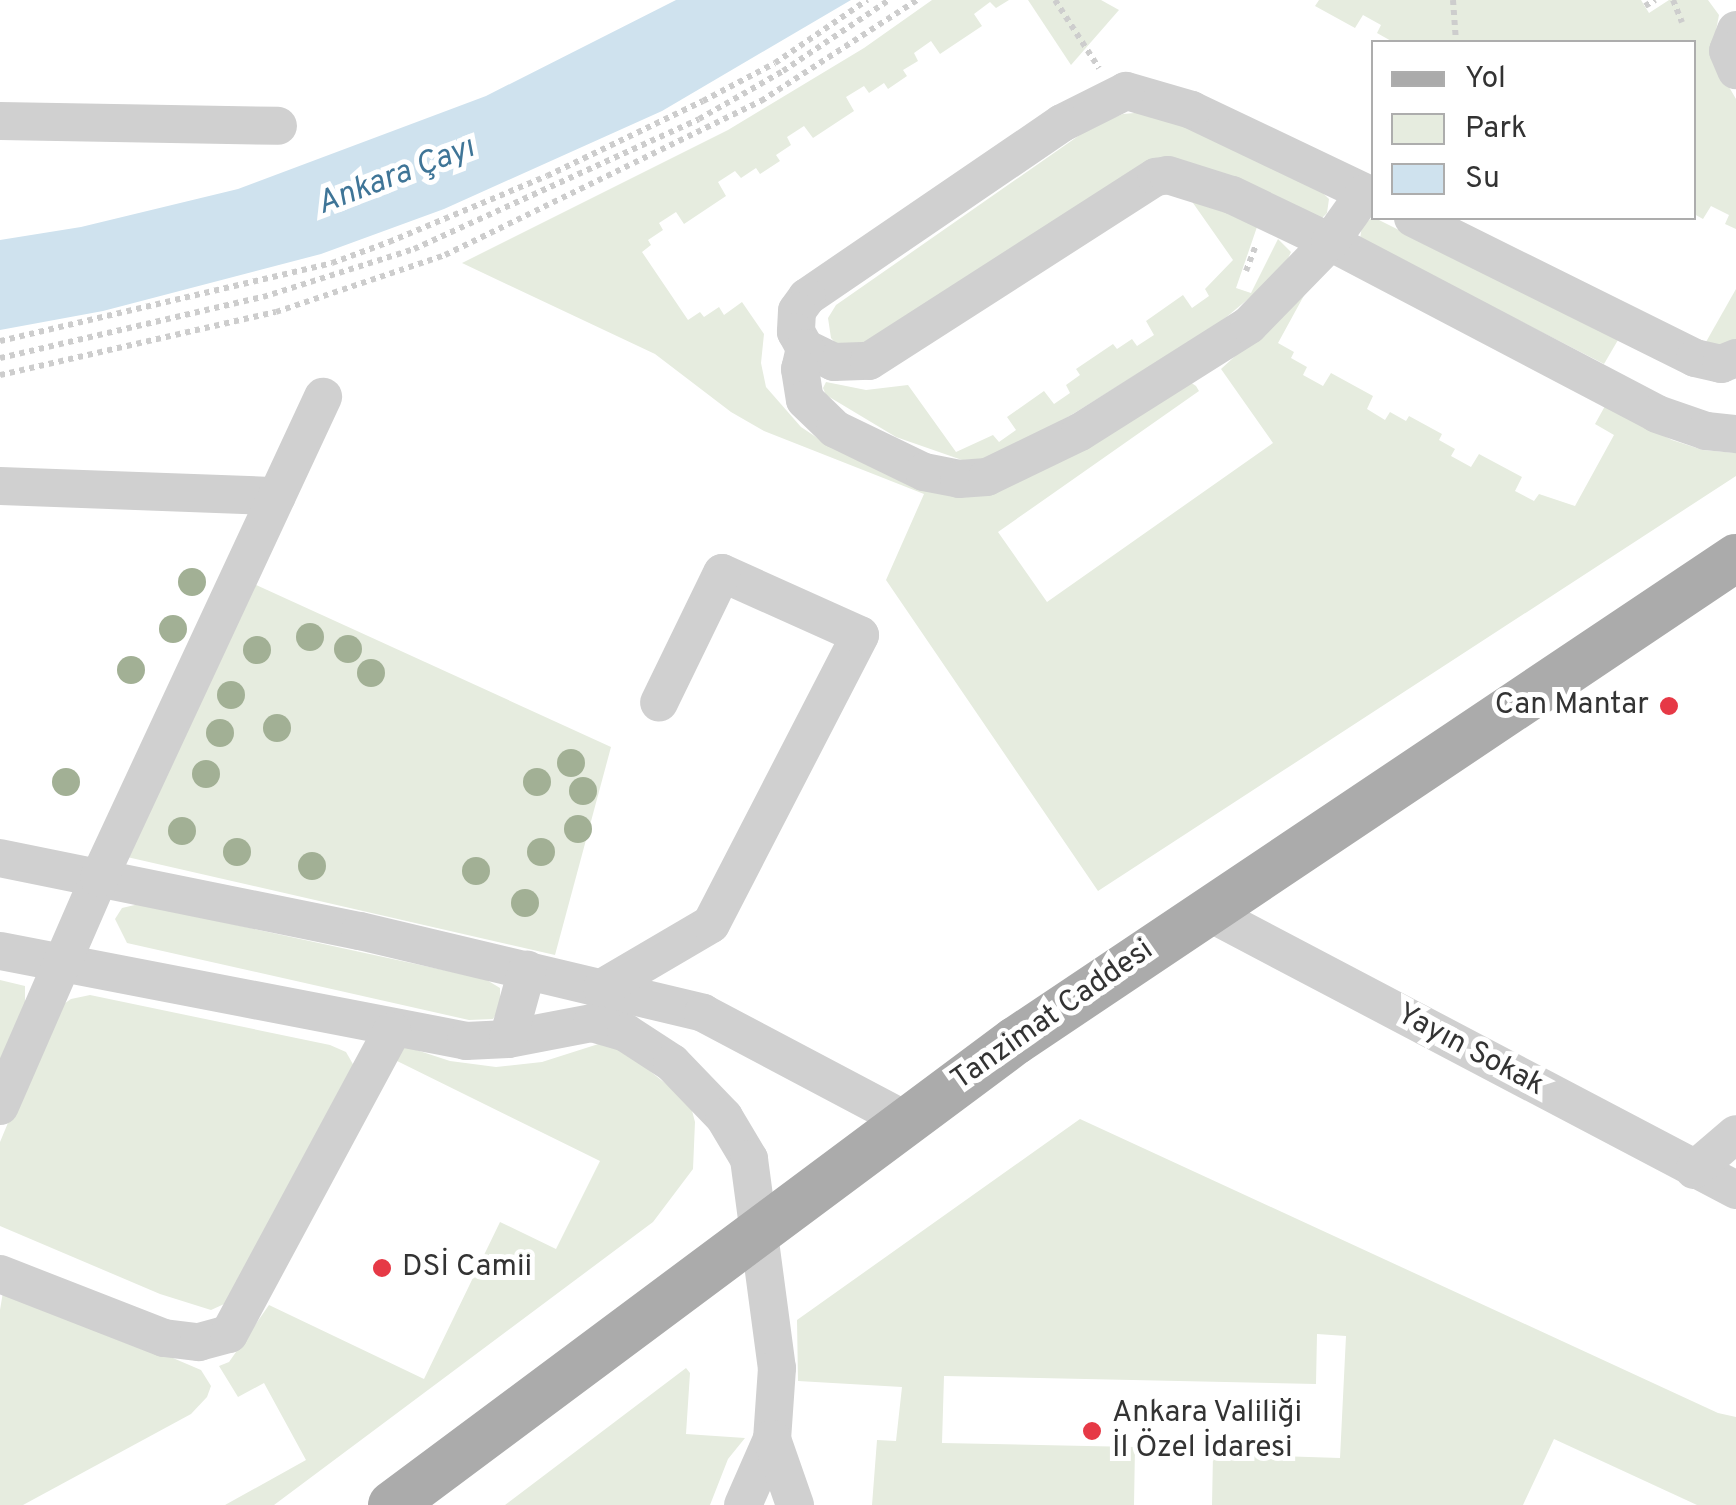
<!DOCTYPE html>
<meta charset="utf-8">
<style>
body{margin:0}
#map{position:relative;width:1736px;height:1505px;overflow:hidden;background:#fff;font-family:Overpass,sans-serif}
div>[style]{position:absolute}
.green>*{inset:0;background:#e6ecdf}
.water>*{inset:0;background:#cfe2ee}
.path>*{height:6px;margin-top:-3px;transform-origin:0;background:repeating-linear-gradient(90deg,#cdcdcd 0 5px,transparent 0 10px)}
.minor>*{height:38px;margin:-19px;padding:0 19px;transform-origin:19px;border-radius:19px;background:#d0d0d0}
.major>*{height:48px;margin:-24px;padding:0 24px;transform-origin:24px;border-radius:24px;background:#ababab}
.trees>*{width:28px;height:28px;margin:-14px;border-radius:50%;background:#a2b095}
.dots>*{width:28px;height:28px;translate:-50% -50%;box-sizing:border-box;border:5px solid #fff;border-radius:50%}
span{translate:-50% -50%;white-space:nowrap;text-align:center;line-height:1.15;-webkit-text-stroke:10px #fff;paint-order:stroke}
.poi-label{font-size:30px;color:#333}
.right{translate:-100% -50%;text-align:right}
.left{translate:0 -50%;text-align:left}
.street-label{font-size:30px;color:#333}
.water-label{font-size:32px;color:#3f7597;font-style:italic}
.legend{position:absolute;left:1371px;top:40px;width:325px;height:180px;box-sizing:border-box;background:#fff;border:2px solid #adadad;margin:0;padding:12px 18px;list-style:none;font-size:30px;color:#333}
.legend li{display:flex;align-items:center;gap:20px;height:50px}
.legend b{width:50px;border:2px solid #adadad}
</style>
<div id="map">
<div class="green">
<i style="clip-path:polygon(932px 0,1009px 0,996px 8px,990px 2px,974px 14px,982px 26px,940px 54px,931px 41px,914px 53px,918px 61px,903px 70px,907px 76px,888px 89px,884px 83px,869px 93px,864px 86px,846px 97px,854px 111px,813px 138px,804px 126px,787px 137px,791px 145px,776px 155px,780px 161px,760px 174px,756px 168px,741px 178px,735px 171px,718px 182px,726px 196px,684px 224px,676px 212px,659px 223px,663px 230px,648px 240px,651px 245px,642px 252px,688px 320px,700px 312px,704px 317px,719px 307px,724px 315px,742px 302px,764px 334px,761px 363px,766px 387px,801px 427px,825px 443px,928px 486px,1190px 382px,1196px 386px,1199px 391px,998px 532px,1047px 602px,1273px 443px,1221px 369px,1307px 290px,1278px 343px,1294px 352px,1291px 358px,1307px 367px,1303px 375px,1323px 386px,1331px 373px,1373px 396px,1367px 409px,1385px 420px,1390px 412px,1406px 421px,1409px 416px,1442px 434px,1439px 440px,1455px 449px,1451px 456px,1471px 467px,1479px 454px,1522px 477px,1515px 491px,1534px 501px,1539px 494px,1575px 506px,1614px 435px,1595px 424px,1605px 406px,1672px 440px,1703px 450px,1736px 453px,1736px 476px,1098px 891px,886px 580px,924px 494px,764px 431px,731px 412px,655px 354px,462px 263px,728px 130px,864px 48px)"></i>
<i style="clip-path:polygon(1028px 0,1101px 0,1119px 10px,1071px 65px)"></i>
<i style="clip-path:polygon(1319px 0,1641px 0,1649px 13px,1669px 0,1708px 0,1719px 15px,1713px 46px,1718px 68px,1736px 99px,1736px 229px,1725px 224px,1729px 215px,1711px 206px,1703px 219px,1694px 214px,1694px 42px,1393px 42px,1377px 33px,1381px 25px,1363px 15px,1355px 28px,1315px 6px)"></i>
<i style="clip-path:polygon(1146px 112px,1168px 118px,1323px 193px,1329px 199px,1327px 213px,1320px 220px,1193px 166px,870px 348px,839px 347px,831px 338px,828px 318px,836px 305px,1094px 125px,1123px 114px)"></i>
<i style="clip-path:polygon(1186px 193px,1257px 227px,1236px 288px,1251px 293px,1278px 239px,1291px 252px,1282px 271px,1218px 324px,1068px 417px,990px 459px,962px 460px,896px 437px,826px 395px,823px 388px,826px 382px,866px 390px,908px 385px,956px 452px,993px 435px,999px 442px,1016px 430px,1007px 417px,1044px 391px,1054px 404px,1070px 393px,1066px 385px,1080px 375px,1076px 369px,1113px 344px,1117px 349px,1132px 339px,1137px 346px,1154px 335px,1146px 321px,1183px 295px,1192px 308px,1209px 296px,1205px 289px,1233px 260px)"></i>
<i style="clip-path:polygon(1373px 217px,1618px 340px,1604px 364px,1360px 239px,1362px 226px)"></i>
<i style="clip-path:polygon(1736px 289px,1736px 347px,1702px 349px)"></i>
<i style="clip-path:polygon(252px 583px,611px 747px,555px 955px,127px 857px)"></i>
<i style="clip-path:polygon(139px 904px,485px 979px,500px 988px,500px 1008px,493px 1019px,469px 1020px,127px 943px,115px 919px,122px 908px)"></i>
<i style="clip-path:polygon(0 980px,25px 986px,25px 1018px,0 1072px)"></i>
<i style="clip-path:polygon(90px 995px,330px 1045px,346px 1052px,354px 1066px,233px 1300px,211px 1310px,160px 1294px,0 1226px,0 1142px,55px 1010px,71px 999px)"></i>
<i style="clip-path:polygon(611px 1040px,690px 1103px,695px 1122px,693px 1169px,653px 1222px,274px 1505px,225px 1505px,306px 1460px,264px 1383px,238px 1397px,219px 1366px,229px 1362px,269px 1305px,424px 1379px,500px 1222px,556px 1249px,600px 1161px,393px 1059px,401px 1045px,450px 1061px,496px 1067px,542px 1062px)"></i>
<i style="clip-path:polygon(1080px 1119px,1718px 1413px,1736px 1417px,1736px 1505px,1697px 1505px,1554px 1439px,1523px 1505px,1212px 1505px,1213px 1454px,1340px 1458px,1346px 1336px,1317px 1334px,1316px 1384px,944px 1376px,942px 1443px,1135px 1447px,1134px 1505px,872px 1505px,877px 1440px,896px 1441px,902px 1387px,798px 1381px,797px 1320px)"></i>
<i style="clip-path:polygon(4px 1286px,201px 1370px,211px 1386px,207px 1397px,191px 1414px,23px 1505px,0 1505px,0 1310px)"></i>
<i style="clip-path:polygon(686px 1368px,690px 1373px,686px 1434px,745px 1438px,728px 1459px,710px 1505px,505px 1505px)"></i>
</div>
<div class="water">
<i style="clip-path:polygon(676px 0,851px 0,662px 111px,444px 209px,321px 254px,103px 311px,0 330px,0 240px,81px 227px,238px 189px,486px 96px)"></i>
</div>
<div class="path">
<i style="left:1055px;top:0;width:81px;rotate:57.1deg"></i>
<i style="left:1453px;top:0;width:42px;rotate:85.9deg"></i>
<i style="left:1673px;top:0;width:24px;rotate:68deg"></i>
<i style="left:1645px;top:6px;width:12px;rotate:-31deg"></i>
<i style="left:1246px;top:271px;width:28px;rotate:-69deg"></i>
<i style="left:0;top:341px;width:341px;rotate:-13.2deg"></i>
<i style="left:332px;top:263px;width:61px;rotate:-20.2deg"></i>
<i style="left:389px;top:242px;width:171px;rotate:-22.7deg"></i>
<i style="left:547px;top:176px;width:173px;rotate:-25.7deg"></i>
<i style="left:703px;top:101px;width:81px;rotate:-27.8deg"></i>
<i style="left:775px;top:63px;width:112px;rotate:-34.4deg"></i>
<i style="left:0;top:358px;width:270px;rotate:-13.1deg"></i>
<i style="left:263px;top:297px;width:158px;rotate:-17.6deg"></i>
<i style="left:414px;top:249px;width:313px;rotate:-24.5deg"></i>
<i style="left:699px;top:119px;width:97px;rotate:-29.7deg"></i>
<i style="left:783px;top:71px;width:128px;rotate:-33.8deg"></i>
<i style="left:0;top:375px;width:283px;rotate:-12.9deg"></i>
<i style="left:276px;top:312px;width:178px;rotate:-18.6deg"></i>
<i style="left:445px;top:255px;width:352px;rotate:-26deg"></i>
<i style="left:761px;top:101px;width:186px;rotate:-32.9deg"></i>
</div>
<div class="minor">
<i style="left:1736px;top:30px;width:22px;rotate:111deg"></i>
<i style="left:1728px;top:51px;width:21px;rotate:67deg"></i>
<i style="left:0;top:121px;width:278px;rotate:1deg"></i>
<i style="left:1374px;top:197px;width:202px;rotate:-154.5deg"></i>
<i style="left:1192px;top:110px;width:69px;rotate:-163.9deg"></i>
<i style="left:1126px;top:91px;width:72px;rotate:153.4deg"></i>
<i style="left:1062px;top:123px;width:309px;rotate:145.7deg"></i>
<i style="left:807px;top:297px;width:17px;rotate:126deg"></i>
<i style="left:797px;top:311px;width:21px;rotate:93deg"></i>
<i style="left:796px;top:332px;width:18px;rotate:61deg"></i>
<i style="left:805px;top:348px;width:32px;rotate:26deg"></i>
<i style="left:834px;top:362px;width:35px;rotate:-2deg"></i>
<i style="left:869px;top:361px;width:341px;rotate:-32.7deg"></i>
<i style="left:1156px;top:177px;width:12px;rotate:-9deg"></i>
<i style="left:1168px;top:175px;width:67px;rotate:17.4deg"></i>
<i style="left:1232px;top:195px;width:109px;rotate:25.6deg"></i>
<i style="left:1330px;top:242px;width:369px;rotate:27.7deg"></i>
<i style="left:1657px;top:414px;width:52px;rotate:19.1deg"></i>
<i style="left:1706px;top:431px;width:30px;rotate:6deg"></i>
<i style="left:1413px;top:218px;width:315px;rotate:26.4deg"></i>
<i style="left:1695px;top:358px;width:27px;rotate:13deg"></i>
<i style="left:1721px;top:364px;width:16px;rotate:-22deg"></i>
<i style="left:805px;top:348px;width:22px;rotate:103deg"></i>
<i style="left:800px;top:369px;width:31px;rotate:81deg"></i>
<i style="left:805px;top:400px;width:42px;rotate:44deg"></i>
<i style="left:835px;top:429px;width:99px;rotate:25.8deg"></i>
<i style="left:924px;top:472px;width:36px;rotate:11deg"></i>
<i style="left:959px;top:479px;width:28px;rotate:-4deg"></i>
<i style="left:987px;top:477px;width:103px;rotate:-25.8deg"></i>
<i style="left:1080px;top:432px;width:200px;rotate:-32.3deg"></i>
<i style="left:1249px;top:325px;width:116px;rotate:-45.7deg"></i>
<i style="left:1330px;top:242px;width:60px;rotate:-54.5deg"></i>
<i style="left:0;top:486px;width:277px;rotate:2.1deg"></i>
<i style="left:0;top:858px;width:367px;rotate:11.5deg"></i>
<i style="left:360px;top:931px;width:353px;rotate:13.4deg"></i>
<i style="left:703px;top:1013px;width:229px;rotate:27.9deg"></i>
<i style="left:1206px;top:911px;width:599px;rotate:27.76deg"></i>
<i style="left:0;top:951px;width:475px;rotate:10.9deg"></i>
<i style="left:466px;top:1041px;width:42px;rotate:-2.7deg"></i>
<i style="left:508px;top:1039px;width:86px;rotate:-10.8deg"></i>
<i style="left:592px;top:1023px;width:35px;rotate:16deg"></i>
<i style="left:626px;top:1033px;width:55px;rotate:33.1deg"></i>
<i style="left:672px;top:1063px;width:75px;rotate:46.1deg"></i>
<i style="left:724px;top:1117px;width:49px;rotate:59.2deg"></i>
<i style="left:749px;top:1159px;width:211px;rotate:82.4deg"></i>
<i style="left:777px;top:1368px;width:71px;rotate:94deg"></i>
<i style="left:772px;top:1439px;width:72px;rotate:113.7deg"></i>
<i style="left:602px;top:988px;width:126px;rotate:-30.4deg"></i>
<i style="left:711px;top:924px;width:325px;rotate:-62.7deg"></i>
<i style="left:860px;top:635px;width:151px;rotate:-155.8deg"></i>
<i style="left:722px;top:573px;width:144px;rotate:115.9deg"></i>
<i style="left:508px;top:1039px;width:72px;rotate:-74.6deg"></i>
<i style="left:0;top:1106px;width:249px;rotate:-66.5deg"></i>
<i style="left:99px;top:878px;width:531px;rotate:-65.03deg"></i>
<i style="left:1694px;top:1170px;width:55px;rotate:-40.6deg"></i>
<i style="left:0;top:1274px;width:176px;rotate:21.3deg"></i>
<i style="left:164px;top:1338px;width:35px;rotate:7deg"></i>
<i style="left:199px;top:1342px;width:31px;rotate:-15deg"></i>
<i style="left:229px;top:1334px;width:344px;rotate:-61.7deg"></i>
<i style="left:772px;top:1439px;width:70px;rotate:70.8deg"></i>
</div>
<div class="major">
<i style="left:392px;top:1505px;width:777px;rotate:-36.68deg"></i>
<i style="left:1015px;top:1041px;width:868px;rotate:-33.82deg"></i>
</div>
<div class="trees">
<i style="left:192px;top:582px"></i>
<i style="left:173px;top:629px"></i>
<i style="left:310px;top:637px"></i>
<i style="left:348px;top:649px"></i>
<i style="left:257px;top:650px"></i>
<i style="left:131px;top:670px"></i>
<i style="left:371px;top:673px"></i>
<i style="left:231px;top:695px"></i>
<i style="left:277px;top:728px"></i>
<i style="left:220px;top:733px"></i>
<i style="left:571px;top:763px"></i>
<i style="left:206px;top:774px"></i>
<i style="left:66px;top:782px"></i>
<i style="left:537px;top:782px"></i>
<i style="left:583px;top:791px"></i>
<i style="left:578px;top:829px"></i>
<i style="left:182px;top:831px"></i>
<i style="left:237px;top:852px"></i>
<i style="left:541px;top:852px"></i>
<i style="left:312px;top:866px"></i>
<i style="left:476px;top:871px"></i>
<i style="left:525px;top:903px"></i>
</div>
<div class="dots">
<i style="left:1669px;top:706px;background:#e63946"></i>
<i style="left:382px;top:1268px;background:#e63946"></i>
<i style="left:1092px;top:1431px;background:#e63946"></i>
</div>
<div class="poi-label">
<span class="right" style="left:1649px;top:706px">Can Mantar</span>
<span class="left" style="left:402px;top:1268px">DSİ Camii</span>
<span class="left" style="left:1112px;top:1431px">Ankara Valiliği<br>İl Özel İdaresi</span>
</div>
<div class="street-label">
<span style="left:1053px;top:1016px;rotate:-35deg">Tanzimat Caddesi</span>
<span style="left:1470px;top:1051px;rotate:28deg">Yayın Sokak</span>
</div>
<div class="water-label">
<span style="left:396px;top:177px;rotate:-21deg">Ankara Çayı</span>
</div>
<ul class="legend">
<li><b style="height:12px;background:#ababab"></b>Yol</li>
<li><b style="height:28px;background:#e6ecdf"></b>Park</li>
<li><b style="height:28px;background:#cfe2ee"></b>Su</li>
</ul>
</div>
